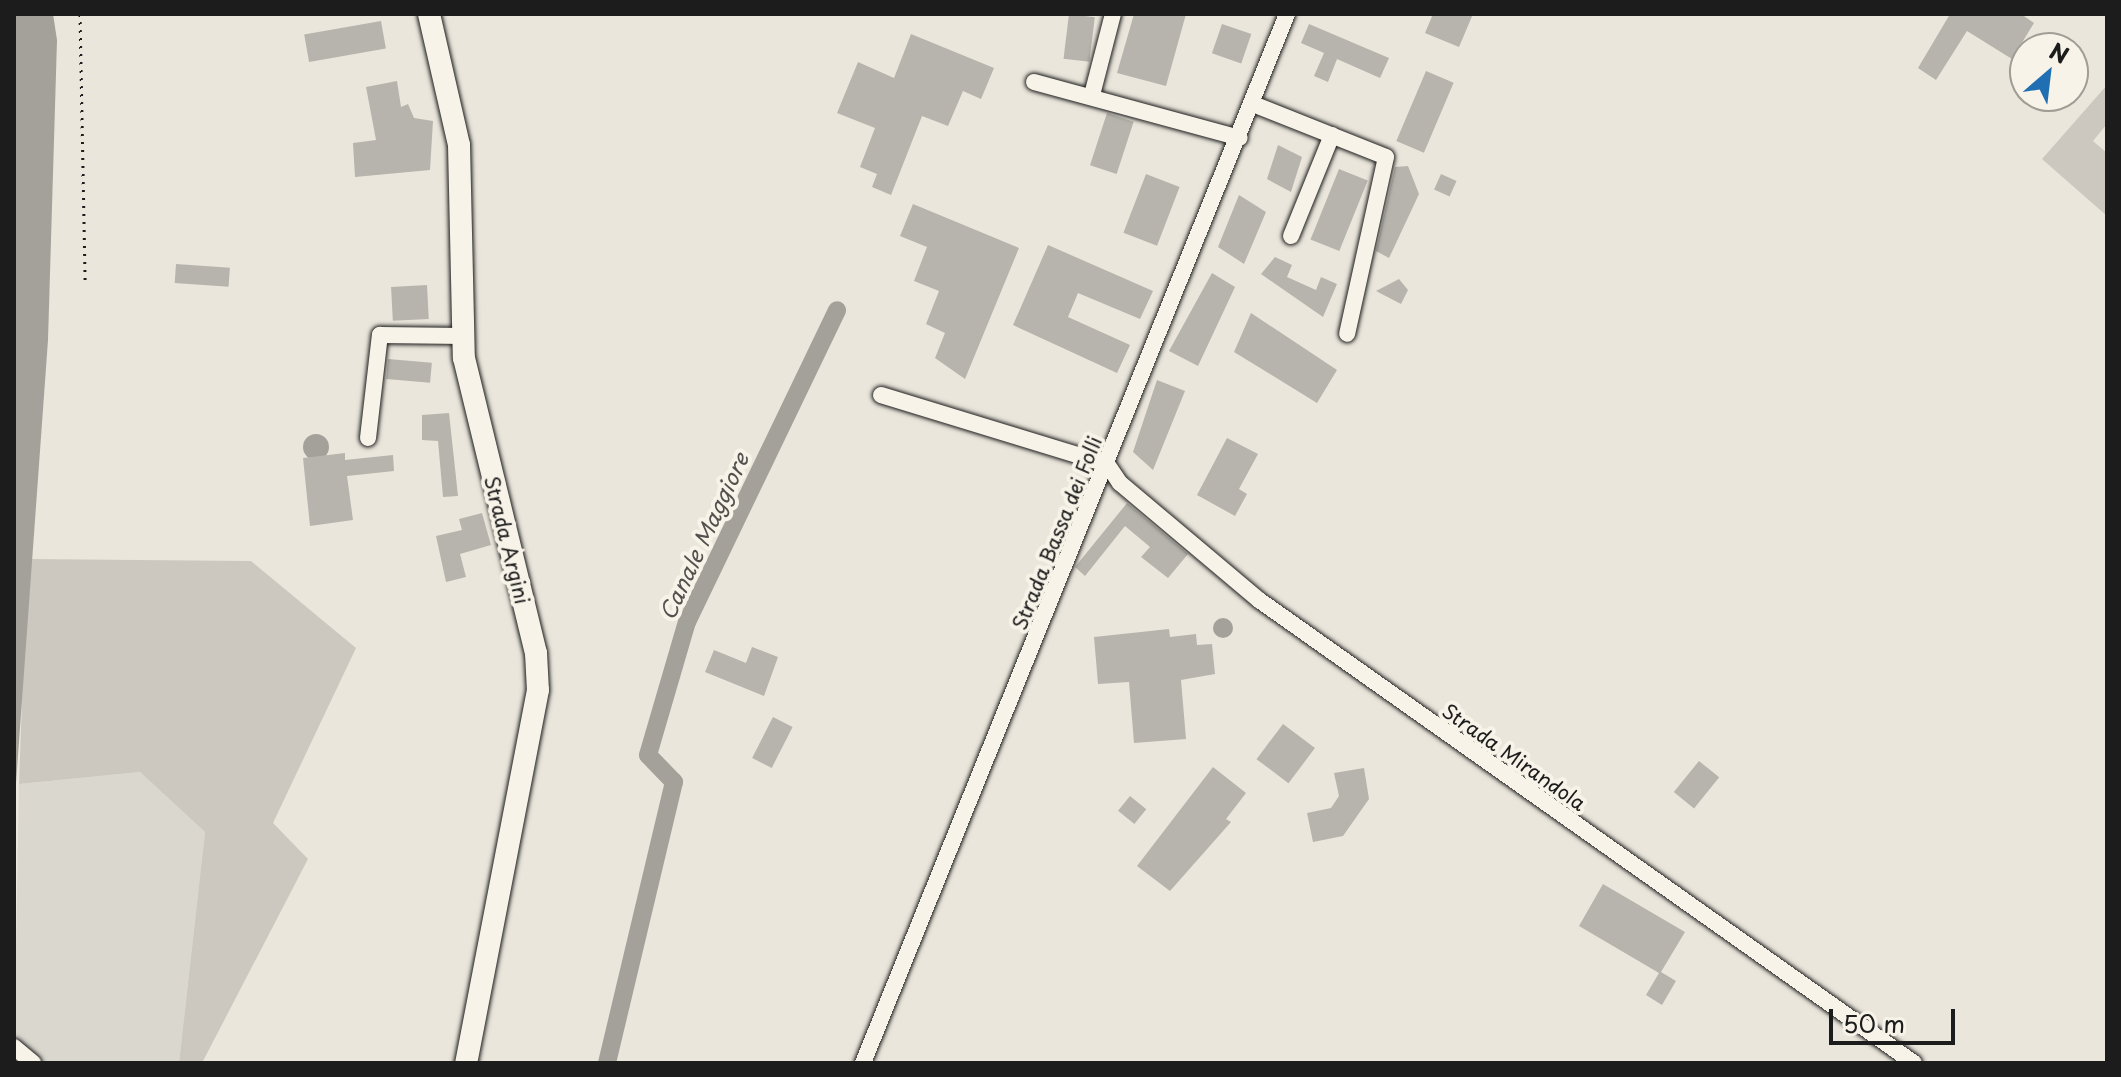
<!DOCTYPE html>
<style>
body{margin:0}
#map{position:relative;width:2121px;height:1077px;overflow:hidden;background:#eae6dc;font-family:"Playpen Sans",sans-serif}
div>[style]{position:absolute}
.built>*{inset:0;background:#dad7ce}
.green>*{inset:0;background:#ccc8c0}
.water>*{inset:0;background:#a3a19a}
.round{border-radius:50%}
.canal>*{height:18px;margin:-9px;padding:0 9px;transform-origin:9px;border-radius:9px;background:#a3a19a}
.building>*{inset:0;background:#b6b4ac;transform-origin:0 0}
.path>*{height:3px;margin-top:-1.5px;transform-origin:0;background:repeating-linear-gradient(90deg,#1c1c1c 0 2px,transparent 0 8px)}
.roads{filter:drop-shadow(0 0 2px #1c1c1c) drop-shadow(0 0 2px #1c1c1c)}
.minor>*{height:16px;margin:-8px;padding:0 8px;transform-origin:8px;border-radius:8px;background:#f7f3e8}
.major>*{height:22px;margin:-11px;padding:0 11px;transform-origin:11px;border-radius:11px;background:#f7f3e8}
span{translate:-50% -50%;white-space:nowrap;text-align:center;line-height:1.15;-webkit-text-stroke:8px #f7f3e8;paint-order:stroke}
.street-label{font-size:20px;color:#1c1c1c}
.water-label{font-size:22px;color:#52514e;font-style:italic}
.frame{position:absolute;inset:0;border:16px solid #1c1c1c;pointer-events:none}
.north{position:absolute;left:2009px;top:32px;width:80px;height:80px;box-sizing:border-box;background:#f7f3e8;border:2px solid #9f9d96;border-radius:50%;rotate:28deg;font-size:22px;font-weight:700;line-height:32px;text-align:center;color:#1c1c1c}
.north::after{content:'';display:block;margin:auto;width:28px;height:36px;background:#1f6fb2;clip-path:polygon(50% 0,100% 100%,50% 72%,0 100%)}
.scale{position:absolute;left:1829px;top:1009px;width:126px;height:36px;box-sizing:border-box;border:4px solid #1c1c1c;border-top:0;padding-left:10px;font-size:24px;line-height:28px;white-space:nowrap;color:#1c1c1c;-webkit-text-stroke:6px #f7f3e8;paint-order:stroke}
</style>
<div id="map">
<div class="built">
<i style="clip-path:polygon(140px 772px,205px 832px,179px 1063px,14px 1063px,19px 784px)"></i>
</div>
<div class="green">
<i style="clip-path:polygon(2107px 85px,2107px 124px,2093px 141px,2107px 153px,2107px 216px,2042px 159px)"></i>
<i style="clip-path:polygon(27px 559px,251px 561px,356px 648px,273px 823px,308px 859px,202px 1063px,179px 1063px,205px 832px,140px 772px,19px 784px)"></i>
</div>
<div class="water">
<i style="clip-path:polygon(14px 14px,53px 14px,57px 40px,48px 340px,14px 811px)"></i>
<i class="round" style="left:303px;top:434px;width:26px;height:26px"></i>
<i class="round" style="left:1213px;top:618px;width:20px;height:20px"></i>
</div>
<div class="canal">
<i style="left:607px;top:1063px;width:289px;rotate:-76.6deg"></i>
<i style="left:674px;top:782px;width:37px;rotate:-134deg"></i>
<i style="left:648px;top:755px;width:139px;rotate:-73.7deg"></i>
<i style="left:687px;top:622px;width:346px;rotate:-64.3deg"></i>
</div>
<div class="building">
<i style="left:1069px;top:14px;width:26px;height:45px;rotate:7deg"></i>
<i style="clip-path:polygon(1134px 14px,1186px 14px,1166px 86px,1117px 73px)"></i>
<i style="clip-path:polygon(1433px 14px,1473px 14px,1459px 47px,1425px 33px)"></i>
<i style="clip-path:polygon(1950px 14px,2021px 14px,2034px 23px,2012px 59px,1967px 31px,1936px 80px,1918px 68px)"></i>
<i style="left:381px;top:21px;width:28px;height:78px;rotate:80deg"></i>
<i style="left:1222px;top:24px;width:31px;height:31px;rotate:19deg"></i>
<i style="clip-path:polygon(1309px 24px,1389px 58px,1380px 78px,1337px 59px,1328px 82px,1314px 76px,1324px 53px,1301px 43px)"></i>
<i style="clip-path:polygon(911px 34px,994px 68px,981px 99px,963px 91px,948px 126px,922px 116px,891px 195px,872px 187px,877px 174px,860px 167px,875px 128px,837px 113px,858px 62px,894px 78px)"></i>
<i style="left:1426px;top:71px;width:30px;height:76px;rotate:23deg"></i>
<i style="clip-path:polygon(397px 81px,401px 107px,408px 104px,414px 118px,433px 121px,430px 170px,355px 177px,353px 143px,376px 140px,366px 87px)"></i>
<i style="left:1107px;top:113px;width:28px;height:55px;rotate:18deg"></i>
<i style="clip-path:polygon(1278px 145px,1302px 157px,1291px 192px,1267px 179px)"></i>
<i style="clip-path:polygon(1408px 166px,1419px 194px,1389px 258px,1376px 251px,1395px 167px)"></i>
<i style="left:1339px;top:169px;width:31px;height:76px;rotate:22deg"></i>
<i style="left:1146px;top:174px;width:36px;height:63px;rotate:21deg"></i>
<i style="left:1441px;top:174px;width:17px;height:17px;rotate:24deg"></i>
<i style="clip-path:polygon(1239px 195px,1266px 212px,1244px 264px,1218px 247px)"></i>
<i style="clip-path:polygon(913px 204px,1019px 248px,965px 379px,935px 358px,945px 333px,926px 324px,939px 291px,914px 281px,927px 247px,900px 236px)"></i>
<i style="clip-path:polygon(1048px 245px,1153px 291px,1140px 319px,1078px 293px,1068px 317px,1130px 345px,1117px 373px,1013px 325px)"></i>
<i style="clip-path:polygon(1275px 257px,1292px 265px,1287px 277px,1316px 290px,1321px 277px,1337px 284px,1323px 317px,1261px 274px)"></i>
<i style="left:176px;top:264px;width:54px;height:19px;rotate:4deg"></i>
<i style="clip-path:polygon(1212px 273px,1235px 287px,1198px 366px,1169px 351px)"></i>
<i style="clip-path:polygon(1399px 279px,1408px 290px,1401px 304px,1376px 291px)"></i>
<i style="left:427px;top:285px;width:34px;height:36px;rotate:87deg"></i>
<i style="clip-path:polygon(1251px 313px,1337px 370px,1317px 403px,1234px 352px)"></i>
<i style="left:388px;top:359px;width:44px;height:20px;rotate:5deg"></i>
<i style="clip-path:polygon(1157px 380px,1185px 391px,1153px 470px,1133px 452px)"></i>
<i style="clip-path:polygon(449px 413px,458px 496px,443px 497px,438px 441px,422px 440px,422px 415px)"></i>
<i style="clip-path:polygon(1227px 438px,1258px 454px,1239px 489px,1247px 494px,1235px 516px,1197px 495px)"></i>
<i style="clip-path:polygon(345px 453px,345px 460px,393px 455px,394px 471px,347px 476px,353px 520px,310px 526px,303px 458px)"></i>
<i style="clip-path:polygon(1127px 503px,1188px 554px,1168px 578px,1141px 557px,1150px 547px,1125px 526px,1085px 576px,1075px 567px)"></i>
<i style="clip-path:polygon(482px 513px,491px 545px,460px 554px,466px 577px,446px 582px,436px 536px,462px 530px,459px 519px)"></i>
<i style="clip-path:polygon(1169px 629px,1170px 637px,1196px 634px,1197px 645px,1212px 644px,1215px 674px,1181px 680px,1186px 739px,1134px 743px,1129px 682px,1098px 684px,1094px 637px)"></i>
<i style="clip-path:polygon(752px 647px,778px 657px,764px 696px,705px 672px,714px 650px,746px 663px)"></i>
<i style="left:773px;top:717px;width:22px;height:46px;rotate:27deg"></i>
<i style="left:1283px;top:724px;width:40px;height:44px;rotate:37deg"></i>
<i style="left:1699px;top:761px;width:26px;height:40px;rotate:39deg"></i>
<i style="clip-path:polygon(1213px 767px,1246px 793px,1226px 819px,1231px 822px,1170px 891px,1137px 866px)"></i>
<i style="clip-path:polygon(1364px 768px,1369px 799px,1343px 836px,1313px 842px,1307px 813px,1331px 808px,1339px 796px,1334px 773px)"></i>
<i style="left:1130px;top:796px;width:21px;height:19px;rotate:39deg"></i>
<i style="clip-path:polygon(1603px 884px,1685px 932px,1661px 972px,1676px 981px,1662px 1005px,1646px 995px,1659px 973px,1579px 926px)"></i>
</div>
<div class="path">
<i style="left:80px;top:14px;width:266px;rotate:88.9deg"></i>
</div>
<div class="roads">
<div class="minor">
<i style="left:1034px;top:82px;width:213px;rotate:15.2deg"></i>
<i style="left:1092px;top:95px;width:84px;rotate:-75.5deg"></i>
<i style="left:1253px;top:104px;width:143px;rotate:21.7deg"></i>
<i style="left:1386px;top:157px;width:181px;rotate:102.4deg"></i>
<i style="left:1291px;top:236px;width:109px;rotate:-67.9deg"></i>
<i style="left:881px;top:395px;width:236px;rotate:17deg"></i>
<i style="left:1107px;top:464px;width:23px;rotate:56deg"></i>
<i style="left:1120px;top:483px;width:182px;rotate:40.1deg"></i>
<i style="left:1259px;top:600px;width:802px;rotate:35.26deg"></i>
<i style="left:368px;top:438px;width:104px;rotate:-83.4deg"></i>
<i style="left:380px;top:335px;width:84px;rotate:0.7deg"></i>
<i style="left:14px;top:1047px;width:25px;rotate:40deg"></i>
<i style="left:863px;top:1063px;width:1131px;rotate:-67.99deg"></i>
</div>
<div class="major">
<i style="left:429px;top:14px;width:134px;rotate:77.1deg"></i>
<i style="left:459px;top:145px;width:213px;rotate:88.7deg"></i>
<i style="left:464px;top:358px;width:304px;rotate:76.3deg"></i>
<i style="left:536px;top:653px;width:37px;rotate:87deg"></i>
<i style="left:538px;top:690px;width:380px;rotate:100.9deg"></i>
</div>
</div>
<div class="street-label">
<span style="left:1057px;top:533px;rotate:-68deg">Strada Bassa dei Folli</span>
<span style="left:507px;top:540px;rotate:76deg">Strada Argini</span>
<span style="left:1514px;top:757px;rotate:35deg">Strada Mirandola</span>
</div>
<div class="water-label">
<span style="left:703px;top:536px;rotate:-65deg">Canale Maggiore</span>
</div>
<div class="frame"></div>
<div class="north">N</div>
<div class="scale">50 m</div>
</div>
